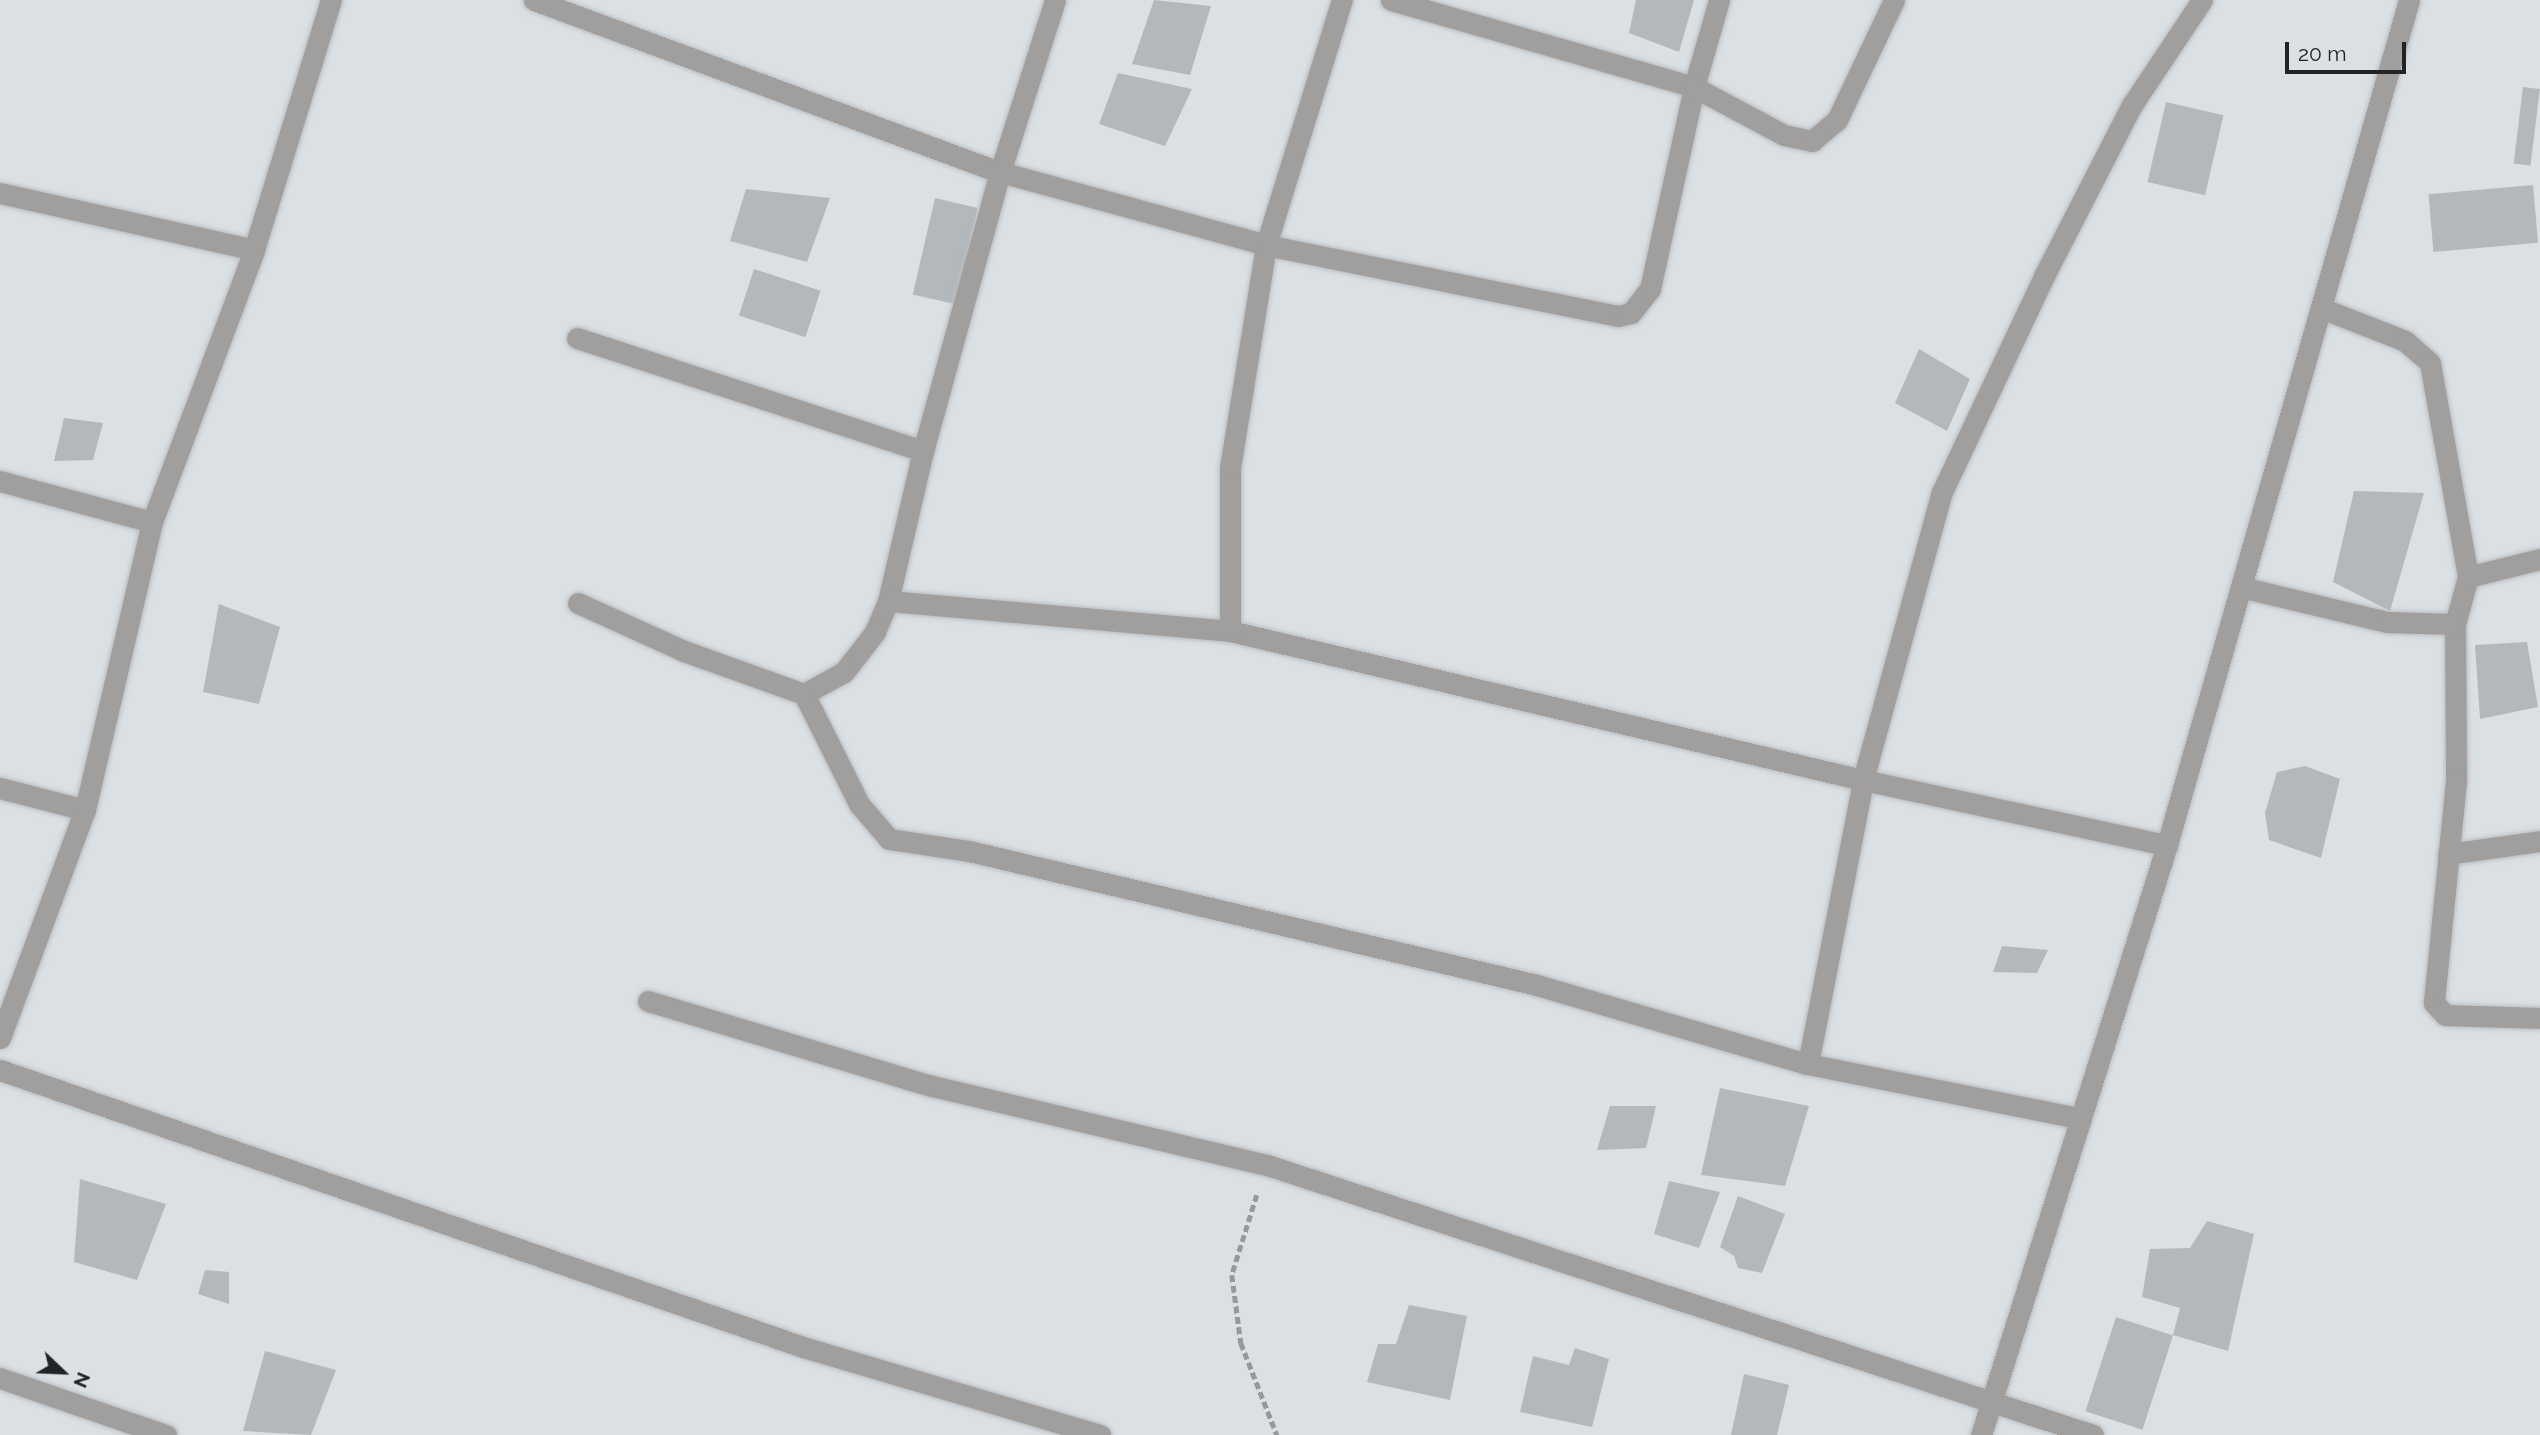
<!DOCTYPE html>
<style>
body{margin:0}
#map{position:relative;width:2540px;height:1435px;overflow:hidden;background:#dbe0e4;font-family:Raleway,sans-serif}
div>[style]{position:absolute}
.building>*{inset:0;background:#b3b8bc;transform-origin:0 0}
.path>*{height:4.5px;margin-top:-2.25px;transform-origin:0;background:repeating-linear-gradient(90deg,#95999c 0 7px,transparent 0 10.5px)}
.roads{filter:drop-shadow(0 0 2px #babec1) drop-shadow(0 0 2px #babec1)}
.street>*{height:21px;margin:-10.5px;padding:0 10.5px;transform-origin:10.5px;border-radius:10.5px;background:#a19e9e}
span{translate:-50% -50%;white-space:nowrap;text-align:center;line-height:1.15;-webkit-text-stroke:5px #dbe0e4;paint-order:stroke}
.north{position:absolute;left:28px;top:1337px;width:70px;height:70px;-webkit-text-stroke:5px #dbe0e4;paint-order:stroke;rotate:113deg;font-size:19px;font-weight:700;line-height:28px;text-align:center;color:#212324}
.north::after{content:'';display:block;margin:auto;width:24px;height:32px;background:#212324;clip-path:polygon(50% 0,100% 100%,50% 72%,0 100%)}
.scale{position:absolute;left:2285px;top:42px;width:121px;height:32px;box-sizing:border-box;border:4px solid #212324;border-top:0;padding-left:9px;font-size:21px;line-height:24px;white-space:nowrap;color:#212324;-webkit-text-stroke:5px #dbe0e4;paint-order:stroke}
</style>
<div id="map">
<div class="building">
<i style="clip-path:polygon(1154px 0,1211px 6px,1190px 75px,1132px 64px)"></i>
<i style="clip-path:polygon(1636px 0,1694px 0,1679px 52px,1629px 33px)"></i>
<i style="clip-path:polygon(1118px 73px,1192px 89px,1165px 146px,1099px 124px)"></i>
<i style="left:2523px;top:87px;width:17px;height:77px;rotate:7deg"></i>
<i style="left:2166px;top:102px;width:59px;height:82px;rotate:13deg"></i>
<i style="left:2533px;top:185px;width:58px;height:105px;rotate:85deg"></i>
<i style="clip-path:polygon(746px 189px,830px 198px,807px 262px,730px 241px)"></i>
<i style="left:935px;top:198px;width:44px;height:99px;rotate:13deg"></i>
<i style="left:754px;top:269px;width:70px;height:49px;rotate:18deg"></i>
<i style="clip-path:polygon(1919px 349px,1970px 379px,1947px 431px,1895px 403px)"></i>
<i style="clip-path:polygon(64px 418px,103px 423px,93px 460px,54px 461px)"></i>
<i style="clip-path:polygon(2354px 491px,2424px 493px,2390px 611px,2333px 582px)"></i>
<i style="clip-path:polygon(219px 604px,280px 627px,259px 704px,203px 692px)"></i>
<i style="clip-path:polygon(2527px 642px,2538px 707px,2480px 719px,2475px 645px)"></i>
<i style="clip-path:polygon(2305px 766px,2340px 779px,2321px 858px,2269px 840px,2265px 813px,2277px 772px)"></i>
<i style="clip-path:polygon(2002px 946px,2048px 950px,2037px 973px,1993px 972px)"></i>
<i style="clip-path:polygon(1720px 1088px,1809px 1106px,1785px 1186px,1701px 1175px)"></i>
<i style="clip-path:polygon(1610px 1106px,1656px 1106px,1646px 1148px,1597px 1150px)"></i>
<i style="clip-path:polygon(80px 1179px,166px 1204px,137px 1280px,74px 1262px)"></i>
<i style="clip-path:polygon(1669px 1181px,1720px 1192px,1699px 1248px,1654px 1234px)"></i>
<i style="clip-path:polygon(1738px 1196px,1785px 1214px,1762px 1273px,1738px 1268px,1734px 1256px,1720px 1247px)"></i>
<i style="clip-path:polygon(2207px 1221px,2254px 1234px,2228px 1351px,2173px 1335px,2180px 1308px,2142px 1297px,2150px 1249px,2190px 1248px)"></i>
<i style="clip-path:polygon(205px 1270px,229px 1272px,229px 1304px,198px 1294px)"></i>
<i style="clip-path:polygon(1409px 1305px,1467px 1316px,1450px 1400px,1367px 1382px,1378px 1344px,1396px 1344px)"></i>
<i style="left:2116px;top:1317px;width:60px;height:99px;rotate:18deg"></i>
<i style="clip-path:polygon(1575px 1348px,1609px 1359px,1592px 1427px,1520px 1412px,1533px 1356px,1569px 1365px)"></i>
<i style="clip-path:polygon(265px 1351px,336px 1370px,311px 1435px,243px 1431px)"></i>
<i style="clip-path:polygon(1744px 1374px,1789px 1385px,1777px 1435px,1731px 1435px)"></i>
</div>
<div class="path">
<i style="left:1257px;top:1195px;width:84px;rotate:107.4deg"></i>
<i style="left:1232px;top:1275px;width:69px;rotate:82.5deg"></i>
<i style="left:1241px;top:1343px;width:99px;rotate:68.6deg"></i>
</div>
<div class="roads">
<div class="street">
<i style="left:534px;top:0;width:497px;rotate:20.3deg"></i>
<i style="left:1000px;top:172px;width:276px;rotate:15.3deg"></i>
<i style="left:1266px;top:245px;width:359px;rotate:11.4deg"></i>
<i style="left:1618px;top:316px;width:13px;rotate:-13deg"></i>
<i style="left:1631px;top:313px;width:31px;rotate:-52deg"></i>
<i style="left:1650px;top:289px;width:207px;rotate:-77.7deg"></i>
<i style="left:1694px;top:87px;width:91px;rotate:-74deg"></i>
<i style="left:1055px;top:0;width:181px;rotate:107.7deg"></i>
<i style="left:1000px;top:172px;width:289px;rotate:105.4deg"></i>
<i style="left:923px;top:451px;width:154px;rotate:103.1deg"></i>
<i style="left:888px;top:601px;width:34px;rotate:113deg"></i>
<i style="left:875px;top:632px;width:51px;rotate:127.8deg"></i>
<i style="left:844px;top:672px;width:46px;rotate:151.2deg"></i>
<i style="left:804px;top:694px;width:123px;rotate:63.4deg"></i>
<i style="left:859px;top:804px;width:46px;rotate:49.4deg"></i>
<i style="left:889px;top:839px;width:81px;rotate:8.5deg"></i>
<i style="left:969px;top:851px;width:584px;rotate:13.27deg"></i>
<i style="left:1537px;top:985px;width:282px;rotate:16.3deg"></i>
<i style="left:1808px;top:1064px;width:276px;rotate:11.3deg"></i>
<i style="left:1391px;top:0;width:315px;rotate:16deg"></i>
<i style="left:1694px;top:87px;width:102px;rotate:28.1deg"></i>
<i style="left:1784px;top:135px;width:29px;rotate:12deg"></i>
<i style="left:1812px;top:141px;width:33px;rotate:-40deg"></i>
<i style="left:1837px;top:120px;width:133px;rotate:-64.6deg"></i>
<i style="left:0;top:193px;width:260px;rotate:12.6deg"></i>
<i style="left:2321px;top:308px;width:90px;rotate:21.4deg"></i>
<i style="left:2405px;top:341px;width:33px;rotate:41deg"></i>
<i style="left:2430px;top:363px;width:217px;rotate:79.9deg"></i>
<i style="left:2468px;top:577px;width:49px;rotate:105.5deg"></i>
<i style="left:2455px;top:624px;width:157px;rotate:89.6deg"></i>
<i style="left:2456px;top:781px;width:223px;rotate:95.7deg"></i>
<i style="left:2434px;top:1003px;width:16px;rotate:47deg"></i>
<i style="left:2445px;top:1015px;width:95px;rotate:1.8deg"></i>
<i style="left:577px;top:338px;width:364px;rotate:18.1deg"></i>
<i style="left:0;top:481px;width:157px;rotate:15.1deg"></i>
<i style="left:2468px;top:577px;width:74px;rotate:-14deg"></i>
<i style="left:2241px;top:587px;width:150px;rotate:13.5deg"></i>
<i style="left:2387px;top:622px;width:68px;rotate:1.7deg"></i>
<i style="left:888px;top:601px;width:343px;rotate:5deg"></i>
<i style="left:1230px;top:631px;width:650px;rotate:13.25deg"></i>
<i style="left:1863px;top:780px;width:311px;rotate:12.1deg"></i>
<i style="left:578px;top:603px;width:116px;rotate:24.4deg"></i>
<i style="left:684px;top:651px;width:127px;rotate:19.7deg"></i>
<i style="left:1230px;top:631px;width:163px;rotate:-90deg"></i>
<i style="left:1230px;top:468px;width:226px;rotate:-80.8deg"></i>
<i style="left:1266px;top:245px;width:257px;rotate:-72.8deg"></i>
<i style="left:0;top:788px;width:88px;rotate:14.5deg"></i>
<i style="left:2448px;top:854px;width:93px;rotate:-8deg"></i>
<i style="left:648px;top:1001px;width:296px;rotate:16.7deg"></i>
<i style="left:932px;top:1086px;width:344px;rotate:13.3deg"></i>
<i style="left:1267px;top:1165px;width:869px;rotate:18.1deg"></i>
<i style="left:0;top:1038px;width:243px;rotate:-69.6deg"></i>
<i style="left:85px;top:810px;width:296px;rotate:-76.9deg"></i>
<i style="left:152px;top:522px;width:290px;rotate:-69.4deg"></i>
<i style="left:254px;top:250px;width:262px;rotate:-72.9deg"></i>
<i style="left:1808px;top:1064px;width:289px;rotate:-79deg"></i>
<i style="left:1863px;top:780px;width:299px;rotate:-74.7deg"></i>
<i style="left:1942px;top:492px;width:241px;rotate:-64.7deg"></i>
<i style="left:2045px;top:274px;width:190px;rotate:-62.8deg"></i>
<i style="left:2132px;top:105px;width:126px;rotate:-56.3deg"></i>
<i style="left:0;top:1070px;width:849px;rotate:19.03deg"></i>
<i style="left:803px;top:1347px;width:310px;rotate:16.5deg"></i>
<i style="left:0;top:1378px;width:176px;rotate:19deg"></i>
<i style="left:1981px;top:1435px;width:619px;rotate:-72.5deg"></i>
<i style="left:2167px;top:845px;width:879px;rotate:-74.02deg"></i>
</div>
</div>
<div class="north">N</div>
<div class="scale">20 m</div>
</div>
